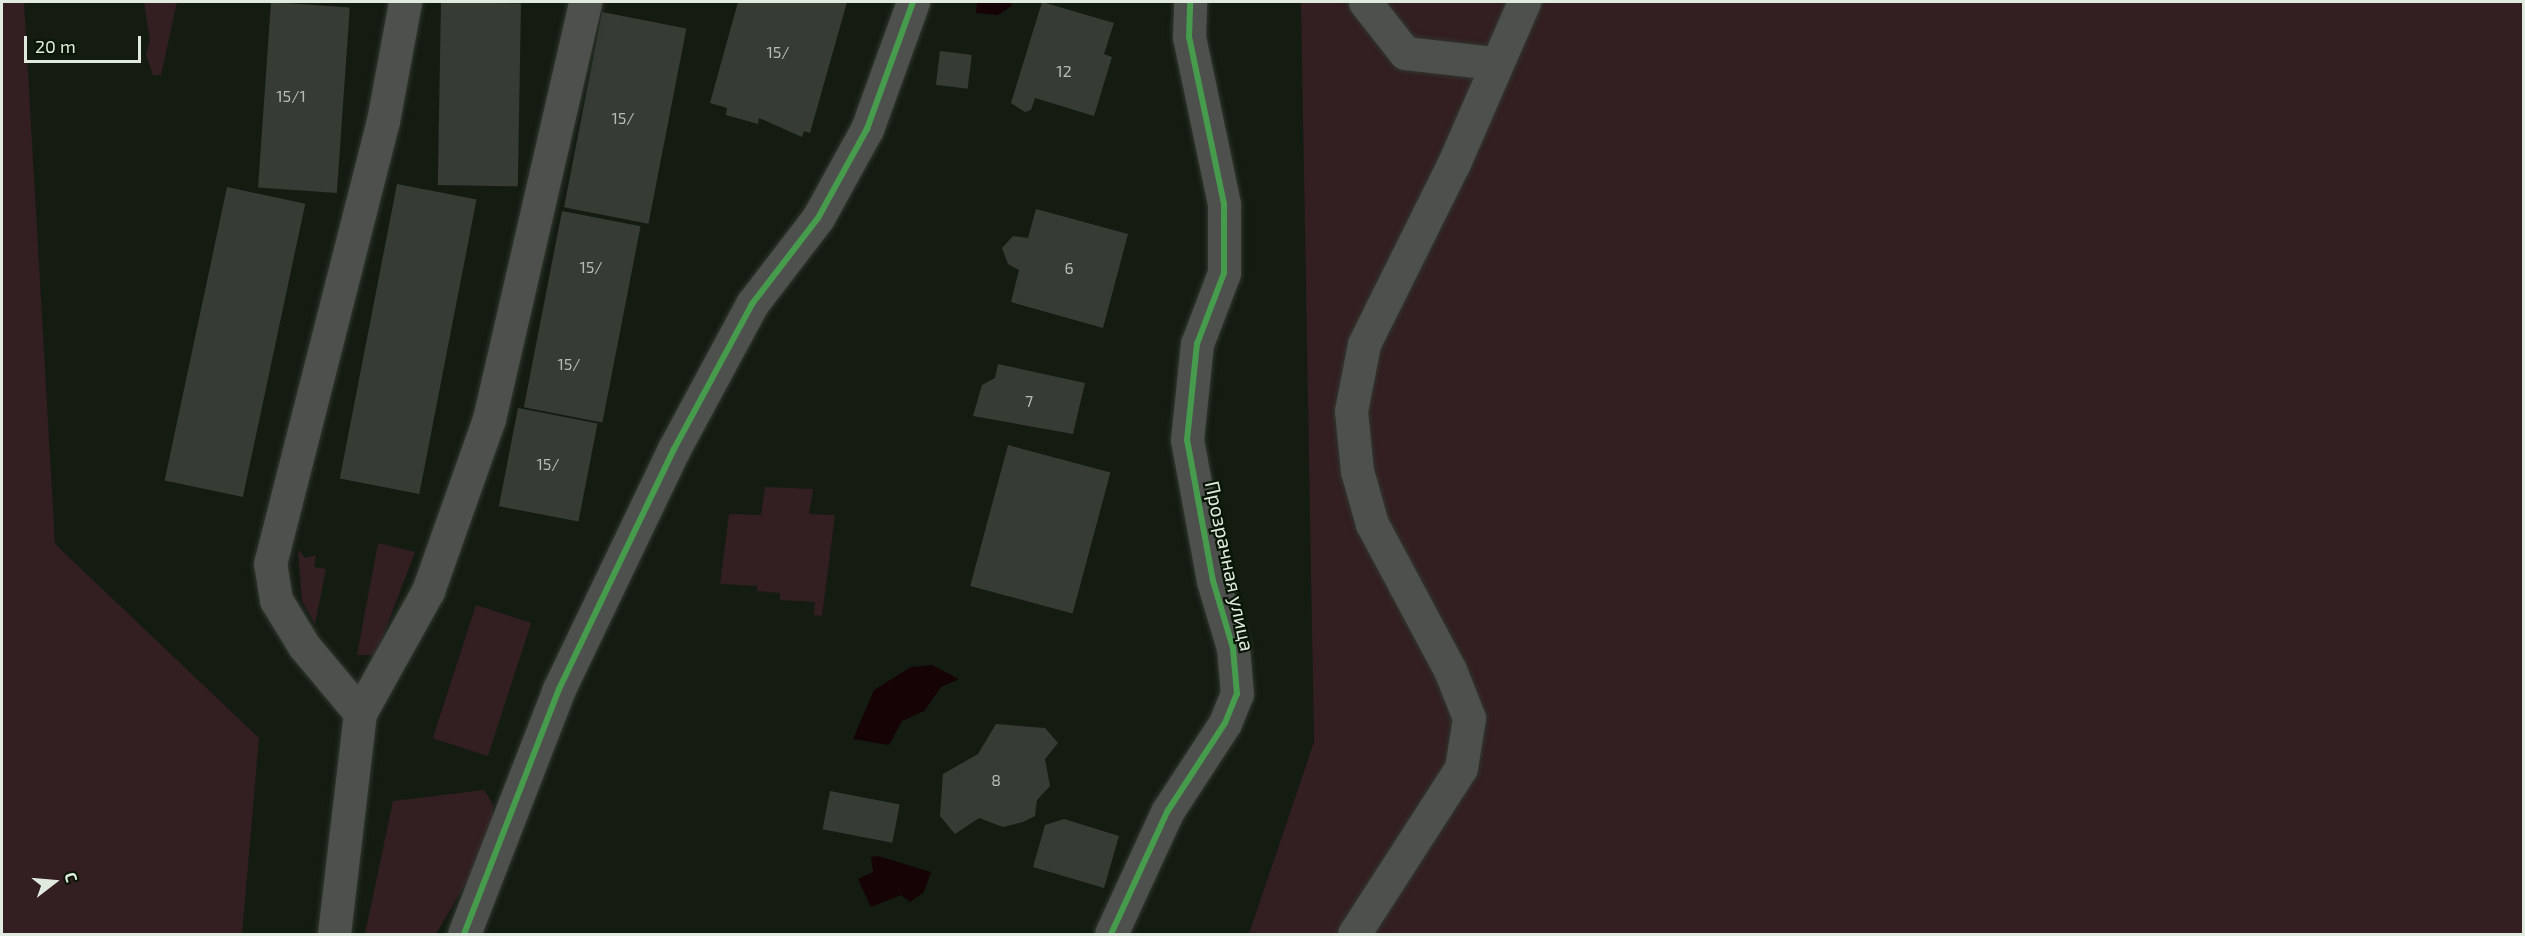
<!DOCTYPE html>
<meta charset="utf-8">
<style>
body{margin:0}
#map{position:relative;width:2525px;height:936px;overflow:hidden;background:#141c12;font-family:"Exo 2",sans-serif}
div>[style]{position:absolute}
.green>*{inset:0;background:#331e22;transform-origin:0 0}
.water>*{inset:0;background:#150305}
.building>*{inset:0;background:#363c34;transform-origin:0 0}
.roads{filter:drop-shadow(0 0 2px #31382f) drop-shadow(0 0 2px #31382f)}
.minor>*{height:33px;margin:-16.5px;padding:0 16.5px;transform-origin:16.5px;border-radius:16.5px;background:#4d504d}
.cycleway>*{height:6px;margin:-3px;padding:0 3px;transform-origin:3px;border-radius:3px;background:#469c4c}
span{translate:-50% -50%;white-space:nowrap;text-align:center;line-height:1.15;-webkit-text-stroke:4.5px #081606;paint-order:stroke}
.number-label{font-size:16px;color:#b6beb4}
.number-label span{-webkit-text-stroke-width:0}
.street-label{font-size:20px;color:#e0eade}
.frame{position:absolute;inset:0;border:3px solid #e0eade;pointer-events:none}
.north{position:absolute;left:24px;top:852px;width:60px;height:60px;-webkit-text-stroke:4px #081606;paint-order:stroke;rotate:74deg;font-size:16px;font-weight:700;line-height:24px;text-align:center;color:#e0eade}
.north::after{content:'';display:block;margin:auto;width:21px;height:27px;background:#e0eade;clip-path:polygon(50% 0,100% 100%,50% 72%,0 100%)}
.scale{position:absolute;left:24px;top:36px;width:117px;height:27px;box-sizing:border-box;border:3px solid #e0eade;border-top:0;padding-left:8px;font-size:18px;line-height:21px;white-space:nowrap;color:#e0eade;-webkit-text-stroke:4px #081606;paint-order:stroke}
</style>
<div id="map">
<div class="green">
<i style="clip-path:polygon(2px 2px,24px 2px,55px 544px,259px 738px,242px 934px,2px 934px)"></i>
<i style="clip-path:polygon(144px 2px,177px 2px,161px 75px,153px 75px,146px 55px,150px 40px)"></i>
<i style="clip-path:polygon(1301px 2px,2523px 2px,2523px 934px,1249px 934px,1314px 742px)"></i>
<i style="clip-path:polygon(765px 487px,813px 489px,809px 514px,835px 515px,822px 616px,814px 615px,815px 602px,780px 600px,780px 593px,757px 591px,757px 586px,720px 584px,729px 514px,761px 515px)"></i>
<i style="clip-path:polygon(378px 543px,415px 552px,376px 655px,357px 655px)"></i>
<i style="clip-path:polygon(298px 549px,305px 558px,316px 555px,314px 567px,326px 569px,315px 624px,302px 601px)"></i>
<i style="left:476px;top:605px;width:58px;height:140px;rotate:18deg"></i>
<i style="clip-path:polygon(484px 790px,493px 804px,492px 823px,473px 871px,436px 934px,365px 934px,393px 801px)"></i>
</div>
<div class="water">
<i style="clip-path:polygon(977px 2px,1011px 2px,1012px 6px,998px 15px,976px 13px)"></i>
<i style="clip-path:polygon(932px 665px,959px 679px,941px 687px,924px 711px,902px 721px,889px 745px,853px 739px,874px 690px,911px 667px)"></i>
<i style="clip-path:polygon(878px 856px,931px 872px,924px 892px,910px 902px,901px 895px,871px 907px,858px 879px,873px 872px,871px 857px)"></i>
</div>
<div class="building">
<i style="left:271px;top:2px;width:79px;height:186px;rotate:4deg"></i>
<i style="left:441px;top:2px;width:80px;height:183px;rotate:1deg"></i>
<i style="clip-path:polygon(738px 2px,847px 2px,810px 133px,804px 131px,802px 137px,759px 118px,758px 124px,726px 115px,727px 108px,710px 103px)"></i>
<i style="clip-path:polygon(1042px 2px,1114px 23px,1104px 54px,1112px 57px,1094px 116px,1035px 98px,1031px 110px,1025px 112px,1011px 103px)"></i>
<i style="left:602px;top:12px;width:86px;height:199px;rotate:11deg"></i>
<i style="left:940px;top:51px;width:32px;height:34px;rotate:7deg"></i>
<i style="left:397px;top:184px;width:81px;height:300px;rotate:11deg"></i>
<i style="left:227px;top:187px;width:80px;height:300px;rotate:12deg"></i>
<i style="clip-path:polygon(1036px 209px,1128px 234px,1103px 328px,1011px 302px,1019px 270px,1008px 264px,1002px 248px,1013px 236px,1028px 238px)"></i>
<i style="left:562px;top:211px;width:80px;height:200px;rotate:11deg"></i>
<i style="clip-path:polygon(998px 364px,1085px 383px,1073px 434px,973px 416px,982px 385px,995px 378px)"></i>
<i style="left:518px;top:408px;width:81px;height:100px;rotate:11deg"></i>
<i style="left:1008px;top:445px;width:106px;height:146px;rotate:15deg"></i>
<i style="clip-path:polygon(996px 724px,1045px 728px,1058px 743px,1045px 759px,1050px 786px,1037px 800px,1035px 816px,1023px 822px,1003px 827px,979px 818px,955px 834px,940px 816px,943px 774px,978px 754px)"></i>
<i style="left:830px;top:791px;width:71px;height:39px;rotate:11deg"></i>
<i style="clip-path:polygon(1064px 819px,1119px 836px,1104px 888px,1033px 867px,1045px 825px)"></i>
</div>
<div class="roads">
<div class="minor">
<i style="left:1365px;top:2px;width:65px;rotate:51.9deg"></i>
<i style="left:1405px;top:53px;width:90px;rotate:6.4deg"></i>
<i style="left:360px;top:713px;width:87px;rotate:-129.9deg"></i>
<i style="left:304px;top:646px;width:54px;rotate:-121.3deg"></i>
<i style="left:276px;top:600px;width:36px;rotate:-99deg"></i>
<i style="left:270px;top:564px;width:457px;rotate:-75.7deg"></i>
<i style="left:383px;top:121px;width:121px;rotate:-79.5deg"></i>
<i style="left:334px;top:934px;width:223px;rotate:-83.3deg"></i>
<i style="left:360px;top:713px;width:140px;rotate:-60.9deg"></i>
<i style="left:428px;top:591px;width:182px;rotate:-70.5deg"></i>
<i style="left:489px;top:419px;width:428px;rotate:-77deg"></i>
<i style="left:464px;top:934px;width:263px;rotate:-68.8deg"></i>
<i style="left:559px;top:689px;width:266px;rotate:-64.4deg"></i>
<i style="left:674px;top:449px;width:165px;rotate:-61.7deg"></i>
<i style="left:752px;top:304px;width:108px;rotate:-52.5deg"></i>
<i style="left:818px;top:218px;width:102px;rotate:-61.2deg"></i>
<i style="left:867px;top:129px;width:135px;rotate:-70.1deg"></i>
<i style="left:1111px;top:934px;width:134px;rotate:-65.3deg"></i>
<i style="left:1167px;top:812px;width:106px;rotate:-56.9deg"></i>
<i style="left:1225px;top:723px;width:31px;rotate:-68deg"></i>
<i style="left:1237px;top:694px;width:46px;rotate:-95deg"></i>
<i style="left:1233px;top:648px;width:70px;rotate:-106.6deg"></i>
<i style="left:1213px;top:581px;width:143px;rotate:-100.4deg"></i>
<i style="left:1187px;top:440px;width:97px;rotate:-84.1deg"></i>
<i style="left:1197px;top:344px;width:76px;rotate:-69.2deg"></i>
<i style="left:1224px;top:273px;width:69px;rotate:-90deg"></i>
<i style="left:1224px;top:204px;width:171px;rotate:-101.8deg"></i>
<i style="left:1189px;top:37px;width:35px;rotate:-88deg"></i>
<i style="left:1354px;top:934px;width:197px;rotate:-57.2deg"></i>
<i style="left:1461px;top:768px;width:51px;rotate:-80.9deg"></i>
<i style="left:1469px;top:718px;width:52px;rotate:-111.6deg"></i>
<i style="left:1450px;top:670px;width:166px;rotate:-118.1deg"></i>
<i style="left:1372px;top:524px;width:55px;rotate:-105.8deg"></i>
<i style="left:1357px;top:471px;width:60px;rotate:-95.7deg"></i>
<i style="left:1351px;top:411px;width:68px;rotate:-79deg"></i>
<i style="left:1364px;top:344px;width:202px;rotate:-63.6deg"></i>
<i style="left:1454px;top:163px;width:176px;rotate:-66.5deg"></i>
</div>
</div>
<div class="cycleway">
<i style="left:464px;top:934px;width:263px;rotate:-68.8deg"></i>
<i style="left:559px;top:689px;width:266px;rotate:-64.4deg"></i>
<i style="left:674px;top:449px;width:165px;rotate:-61.7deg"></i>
<i style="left:752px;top:304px;width:108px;rotate:-52.5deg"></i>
<i style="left:818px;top:218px;width:102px;rotate:-61.2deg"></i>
<i style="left:867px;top:129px;width:135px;rotate:-70.1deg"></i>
<i style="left:1111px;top:934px;width:134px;rotate:-65.3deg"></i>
<i style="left:1167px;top:812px;width:106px;rotate:-56.9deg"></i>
<i style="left:1225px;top:723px;width:31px;rotate:-68deg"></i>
<i style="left:1237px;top:694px;width:46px;rotate:-95deg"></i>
<i style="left:1233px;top:648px;width:70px;rotate:-106.6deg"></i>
<i style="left:1213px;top:581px;width:143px;rotate:-100.4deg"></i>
<i style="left:1187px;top:440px;width:97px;rotate:-84.1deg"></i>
<i style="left:1197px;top:344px;width:76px;rotate:-69.2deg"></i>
<i style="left:1224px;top:273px;width:69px;rotate:-90deg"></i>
<i style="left:1224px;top:204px;width:171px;rotate:-101.8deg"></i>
<i style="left:1189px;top:37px;width:35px;rotate:-88deg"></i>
</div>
<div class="number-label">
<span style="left:778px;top:52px">15/</span>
<span style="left:1064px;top:71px">12</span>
<span style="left:291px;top:96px">15/1</span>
<span style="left:623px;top:118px">15/</span>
<span style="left:591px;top:267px">15/</span>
<span style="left:1069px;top:268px">6</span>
<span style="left:569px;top:364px">15/</span>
<span style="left:1029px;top:401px">7</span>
<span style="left:548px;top:464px">15/</span>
<span style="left:996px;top:780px">8</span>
</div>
<div class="street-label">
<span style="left:1230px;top:566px;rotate:78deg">Прозрачная улица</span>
</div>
<div class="frame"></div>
<div class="north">С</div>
<div class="scale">20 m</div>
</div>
